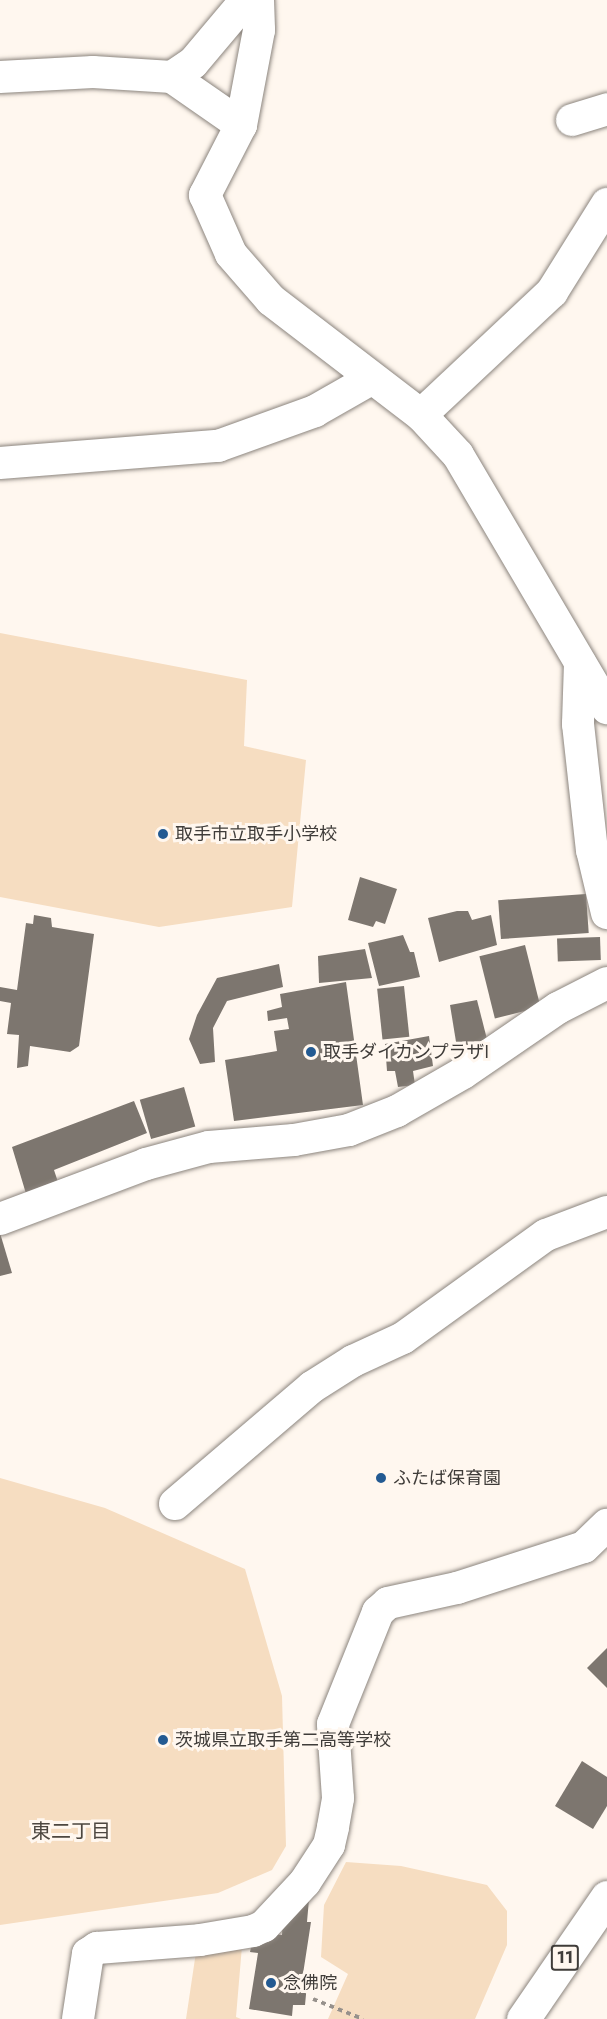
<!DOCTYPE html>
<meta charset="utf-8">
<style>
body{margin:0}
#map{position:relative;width:607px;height:2019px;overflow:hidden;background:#fff7ef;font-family:Jost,"Noto Sans JP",sans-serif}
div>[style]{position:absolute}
.green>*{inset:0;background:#f6ddc1}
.building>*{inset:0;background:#7d766f;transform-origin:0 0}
.path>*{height:4px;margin-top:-2px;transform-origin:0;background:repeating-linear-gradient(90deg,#97918c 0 4.5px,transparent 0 9px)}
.roads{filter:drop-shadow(0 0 2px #8c857e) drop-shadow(0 0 2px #8c857e)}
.minor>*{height:32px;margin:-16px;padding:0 16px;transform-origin:16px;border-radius:16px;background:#fff}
.major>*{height:33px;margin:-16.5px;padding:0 16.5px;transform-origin:16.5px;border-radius:16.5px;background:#fff}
.dots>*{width:16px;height:16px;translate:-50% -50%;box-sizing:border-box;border:3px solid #fff7ef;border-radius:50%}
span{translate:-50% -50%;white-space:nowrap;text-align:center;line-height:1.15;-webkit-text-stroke:6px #fff7ef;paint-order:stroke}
.shield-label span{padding:2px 4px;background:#fff7ef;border:2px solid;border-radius:4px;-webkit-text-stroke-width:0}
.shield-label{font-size:16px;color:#3f3c39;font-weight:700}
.poi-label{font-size:18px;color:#3f3c39}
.left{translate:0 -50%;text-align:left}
.neighbourhood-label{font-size:20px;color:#4d4740}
</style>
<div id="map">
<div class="green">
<i style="clip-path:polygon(0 633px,247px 680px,244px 746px,306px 760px,292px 907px,159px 927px,0 897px)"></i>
<i style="clip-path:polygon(0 1478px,105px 1508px,245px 1569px,282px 1696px,286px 1846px,272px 1870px,218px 1893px,0 1925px)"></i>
<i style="clip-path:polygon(346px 1862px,401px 1866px,487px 1885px,507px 1911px,507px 1945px,475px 2019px,328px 2019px,348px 1974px,321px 1957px,324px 1905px)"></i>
<i style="clip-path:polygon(242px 1946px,236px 2017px,241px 2019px,186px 2019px,196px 1952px)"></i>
</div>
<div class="building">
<i style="clip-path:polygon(360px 877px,397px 889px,385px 924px,376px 921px,373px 927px,348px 920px)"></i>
<i style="left:586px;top:894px;width:39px;height:88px;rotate:86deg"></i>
<i style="clip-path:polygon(457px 911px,468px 911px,472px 920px,491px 915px,497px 945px,439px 962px,428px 918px)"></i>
<i style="clip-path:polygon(34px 915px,51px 918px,52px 927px,94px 934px,79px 1046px,70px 1052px,30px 1046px,28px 1066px,17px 1068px,19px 1035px,7px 1034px,11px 1003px,0 1001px,0 987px,17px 990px,26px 923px,33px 924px)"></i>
<i style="clip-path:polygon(403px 935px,410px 952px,414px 952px,420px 977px,379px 986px,368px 943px)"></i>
<i style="left:600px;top:937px;width:23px;height:43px;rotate:88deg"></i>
<i style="left:525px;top:945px;width:64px;height:47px;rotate:76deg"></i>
<i style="clip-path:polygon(365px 949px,372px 978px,319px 983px,318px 956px)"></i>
<i style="clip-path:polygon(279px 964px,283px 987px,227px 1001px,213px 1028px,215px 1062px,200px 1064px,189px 1039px,197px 1015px,217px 978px)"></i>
<i style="clip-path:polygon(346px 982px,363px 1105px,234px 1121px,225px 1060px,277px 1051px,274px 1031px,289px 1029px,287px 1018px,268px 1021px,267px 1011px,282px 1007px,280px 994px)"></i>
<i style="left:404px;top:986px;width:51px;height:27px;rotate:84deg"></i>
<i style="clip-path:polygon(477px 1000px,489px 1047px,458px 1054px,450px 1005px)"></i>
<i style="clip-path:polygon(429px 1036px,433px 1066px,413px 1071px,415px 1085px,398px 1087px,395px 1071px,387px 1071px,385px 1044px)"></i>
<i style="left:184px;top:1087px;width:41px;height:46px;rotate:74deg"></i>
<i style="clip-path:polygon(134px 1101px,147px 1133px,54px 1170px,58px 1182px,27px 1197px,12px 1147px)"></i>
<i style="clip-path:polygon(0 1233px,12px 1273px,0 1276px)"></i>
<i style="clip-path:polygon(607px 1648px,607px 1688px,587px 1668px)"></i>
<i style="clip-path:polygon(582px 1761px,607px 1777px,607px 1806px,593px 1829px,555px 1806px)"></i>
<i style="clip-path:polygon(309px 1899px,307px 1922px,311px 1922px,303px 1974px,299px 1974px,298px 1983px,307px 1984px,305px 2005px,293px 2005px,292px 2016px,249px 2009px,258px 1953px,250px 1952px,253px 1937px,262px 1933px,282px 1935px,283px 1915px)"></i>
</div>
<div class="path">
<i style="left:313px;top:1999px;width:54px;rotate:21.8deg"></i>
</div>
<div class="roads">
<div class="minor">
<i style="left:258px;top:0;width:30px;rotate:88deg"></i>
<i style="left:259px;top:30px;width:97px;rotate:100.7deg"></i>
<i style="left:241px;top:125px;width:79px;rotate:117.2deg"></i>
<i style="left:205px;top:195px;width:64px;rotate:66.2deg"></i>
<i style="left:231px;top:254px;width:61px;rotate:49deg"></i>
<i style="left:271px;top:300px;width:189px;rotate:37.5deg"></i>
<i style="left:421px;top:415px;width:54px;rotate:47.2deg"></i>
<i style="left:458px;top:455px;width:294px;rotate:59.5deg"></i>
<i style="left:0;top:77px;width:93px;rotate:-3.1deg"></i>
<i style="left:93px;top:72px;width:79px;rotate:3.6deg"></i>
<i style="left:572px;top:120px;width:37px;rotate:-17deg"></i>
<i style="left:241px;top:125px;width:84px;rotate:-145.2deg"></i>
<i style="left:172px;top:77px;width:25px;rotate:-34deg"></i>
<i style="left:193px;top:63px;width:82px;rotate:-49.9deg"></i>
<i style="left:421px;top:415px;width:180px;rotate:-43.2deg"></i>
<i style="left:552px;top:292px;width:104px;rotate:-58deg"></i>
<i style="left:0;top:463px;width:219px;rotate:-4.5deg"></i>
<i style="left:218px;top:446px;width:103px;rotate:-19.8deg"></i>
<i style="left:315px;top:411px;width:64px;rotate:-29.7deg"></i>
<i style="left:580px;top:663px;width:61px;rotate:91.9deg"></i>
<i style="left:578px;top:724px;width:127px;rotate:83.7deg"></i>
<i style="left:592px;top:850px;width:65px;rotate:76.6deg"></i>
<i style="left:0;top:1219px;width:156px;rotate:-20.6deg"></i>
<i style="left:146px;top:1164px;width:65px;rotate:-15.1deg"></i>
<i style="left:209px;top:1147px;width:85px;rotate:-4.7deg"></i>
<i style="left:294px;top:1140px;width:56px;rotate:-10.3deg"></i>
<i style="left:349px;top:1130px;width:52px;rotate:-21.6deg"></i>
<i style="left:397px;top:1111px;width:76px;rotate:-29.9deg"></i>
<i style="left:463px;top:1073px;width:115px;rotate:-34.4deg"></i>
<i style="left:558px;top:1008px;width:55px;rotate:-27deg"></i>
<i style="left:175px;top:1504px;width:180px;rotate:-40.5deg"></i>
<i style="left:312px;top:1387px;width:49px;rotate:-32.4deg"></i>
<i style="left:353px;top:1361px;width:55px;rotate:-24.7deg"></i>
<i style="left:403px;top:1338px;width:176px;rotate:-35.8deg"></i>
<i style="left:546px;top:1235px;width:65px;rotate:-20.7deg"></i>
<i style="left:78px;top:2019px;width:66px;rotate:-81.3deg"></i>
<i style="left:88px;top:1954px;width:11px;rotate:-34deg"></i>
<i style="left:97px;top:1948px;width:103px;rotate:-4.4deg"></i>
<i style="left:200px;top:1940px;width:54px;rotate:-9.6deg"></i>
<i style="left:253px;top:1931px;width:12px;rotate:-24deg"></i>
<i style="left:264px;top:1926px;width:60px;rotate:-47deg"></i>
<i style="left:305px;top:1882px;width:44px;rotate:-57deg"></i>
<i style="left:329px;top:1845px;width:18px;rotate:-77deg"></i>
<i style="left:333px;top:1827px;width:29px;rotate:-80deg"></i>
<i style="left:338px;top:1798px;width:74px;rotate:-93.9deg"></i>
<i style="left:333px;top:1724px;width:121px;rotate:-68.1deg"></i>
<i style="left:378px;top:1612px;width:13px;rotate:-42deg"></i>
<i style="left:388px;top:1603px;width:71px;rotate:-12.3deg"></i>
<i style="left:457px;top:1588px;width:133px;rotate:-17.9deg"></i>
<i style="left:584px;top:1547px;width:32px;rotate:-44deg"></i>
</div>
<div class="major">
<i style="left:523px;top:2019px;width:148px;rotate:-55.5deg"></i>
</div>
</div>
<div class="dots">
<i style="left:163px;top:834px;background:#235a92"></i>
<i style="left:311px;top:1052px;background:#235a92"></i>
<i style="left:381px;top:1478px;background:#235a92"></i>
<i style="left:163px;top:1740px;background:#235a92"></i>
<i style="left:271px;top:1983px;background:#235a92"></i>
</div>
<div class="shield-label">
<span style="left:565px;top:1958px">11</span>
</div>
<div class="poi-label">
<span class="left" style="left:175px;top:834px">取手市立取手小学校</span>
<span class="left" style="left:323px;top:1052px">取手ダイカンプラザI</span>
<span class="left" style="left:393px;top:1478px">ふたば保育園</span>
<span class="left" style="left:175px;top:1740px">茨城県立取手第二高等学校</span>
<span class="left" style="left:283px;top:1983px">念佛院</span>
</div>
<div class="neighbourhood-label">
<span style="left:71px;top:1831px">東二丁目</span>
</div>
</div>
